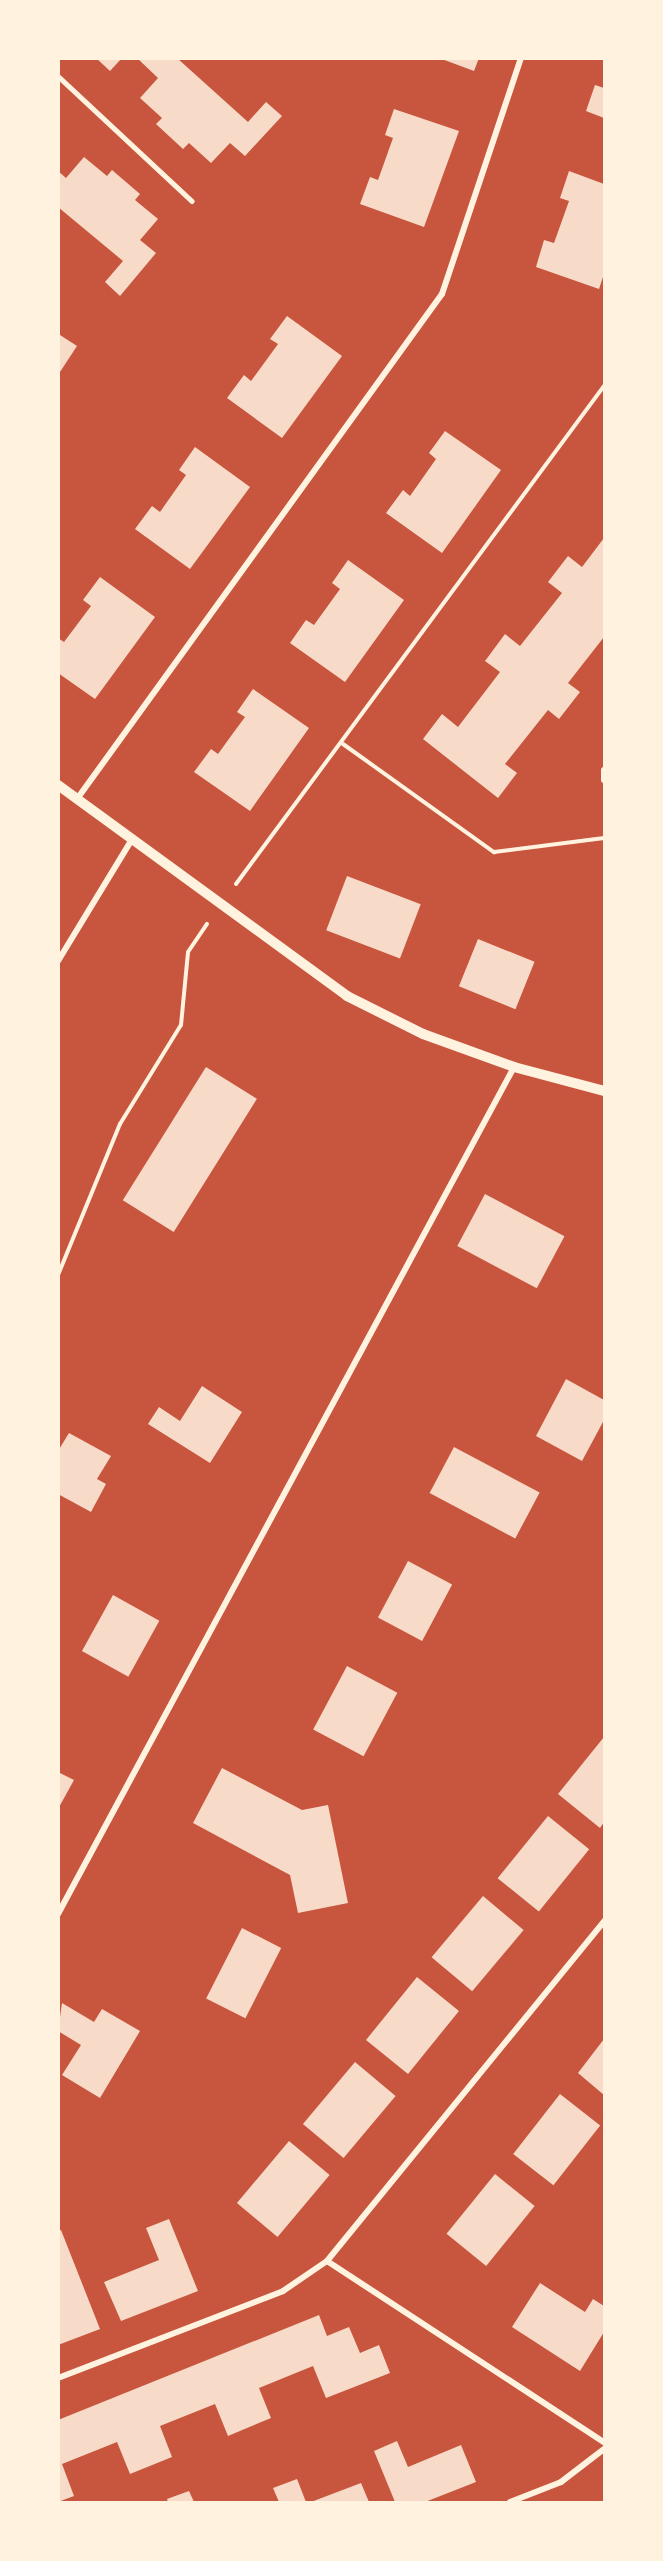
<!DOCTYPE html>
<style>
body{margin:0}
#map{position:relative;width:663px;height:2561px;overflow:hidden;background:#c8553d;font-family:"Space Grotesk",sans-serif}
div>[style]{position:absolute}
.building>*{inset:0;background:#f7dbc8;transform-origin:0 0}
.path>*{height:4px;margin:-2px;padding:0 2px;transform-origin:2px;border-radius:2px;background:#fff3e0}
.service>*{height:4.5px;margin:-2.25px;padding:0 2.25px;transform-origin:2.25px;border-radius:2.25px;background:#fff3e0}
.minor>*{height:6px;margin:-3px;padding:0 3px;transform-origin:3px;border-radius:3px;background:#fff3e0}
.tertiary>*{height:10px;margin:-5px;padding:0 5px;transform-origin:5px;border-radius:5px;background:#fff3e0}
span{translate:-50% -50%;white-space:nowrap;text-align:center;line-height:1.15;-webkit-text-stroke:6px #fff3e0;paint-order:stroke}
.frame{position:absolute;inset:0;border:60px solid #fff3e0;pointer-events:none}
</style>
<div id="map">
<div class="building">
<i style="clip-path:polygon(96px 58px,122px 58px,110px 71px)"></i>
<i style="clip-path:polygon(137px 58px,177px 58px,248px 122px,266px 102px,282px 116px,245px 156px,230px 143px,211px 163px,189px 143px,183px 149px,156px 124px,162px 118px,140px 98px,158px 78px)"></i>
<i style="clip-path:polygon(439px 58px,479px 58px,474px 71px)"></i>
<i style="clip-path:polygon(595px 85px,604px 88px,604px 118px,586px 111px)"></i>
<i style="clip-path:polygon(394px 109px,459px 131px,424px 227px,360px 204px,370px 177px,378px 180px,393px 138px,385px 135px)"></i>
<i style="clip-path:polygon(84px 157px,107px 176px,112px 170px,140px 194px,135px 200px,158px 219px,140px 240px,156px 253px,120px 296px,105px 282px,123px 261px,58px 207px,58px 171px,66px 178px)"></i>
<i style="clip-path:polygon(569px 171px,604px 184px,604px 274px,599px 289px,536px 267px,544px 240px,554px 243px,569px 201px,560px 198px)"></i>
<i style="clip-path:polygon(287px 316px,342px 356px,282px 438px,227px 398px,244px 375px,251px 381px,278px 344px,270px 339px)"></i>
<i style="clip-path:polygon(60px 335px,77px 346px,58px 375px,58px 337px)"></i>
<i style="clip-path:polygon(445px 431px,501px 470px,442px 553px,386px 513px,403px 490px,410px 496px,436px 459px,429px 453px)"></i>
<i style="clip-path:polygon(195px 447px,250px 487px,190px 569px,135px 529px,152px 506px,160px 512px,186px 475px,179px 470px)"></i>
<i style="clip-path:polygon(604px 538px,604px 637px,568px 683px,580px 692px,559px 719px,548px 710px,505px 764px,517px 773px,498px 798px,423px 739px,442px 714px,458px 727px,500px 672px,485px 661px,505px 634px,520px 646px,562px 593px,548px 582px,568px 556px,582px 567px)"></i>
<i style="clip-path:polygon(348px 560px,404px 600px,345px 682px,290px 643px,306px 620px,314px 625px,340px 589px,332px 583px)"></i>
<i style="clip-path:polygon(100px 577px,155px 617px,95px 699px,58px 673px,58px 638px,64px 642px,91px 606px,83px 600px)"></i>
<i style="clip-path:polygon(253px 689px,309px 728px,250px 811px,194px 772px,211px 749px,218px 754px,231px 736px,245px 717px,237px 712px)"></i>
<i style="left:347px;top:876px;width:79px;height:58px;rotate:21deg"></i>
<i style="left:478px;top:939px;width:61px;height:51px;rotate:22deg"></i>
<i style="left:206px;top:1067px;width:60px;height:157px;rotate:32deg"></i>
<i style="left:485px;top:1194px;width:90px;height:59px;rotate:28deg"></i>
<i style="clip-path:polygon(566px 1379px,604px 1400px,604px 1420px,582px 1461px,536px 1436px)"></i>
<i style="clip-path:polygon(202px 1386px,242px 1412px,210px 1463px,148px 1424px,159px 1407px,180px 1421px)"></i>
<i style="clip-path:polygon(69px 1433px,111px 1456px,97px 1479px,106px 1484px,91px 1512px,58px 1494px,58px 1451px)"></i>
<i style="left:454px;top:1447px;width:97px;height:52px;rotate:28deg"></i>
<i style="left:408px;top:1561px;width:50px;height:64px;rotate:28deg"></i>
<i style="left:113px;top:1595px;width:53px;height:64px;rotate:29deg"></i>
<i style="left:347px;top:1666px;width:57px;height:72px;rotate:28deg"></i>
<i style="clip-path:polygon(604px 1737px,604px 1822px,600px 1828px,558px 1794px)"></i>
<i style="clip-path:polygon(222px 1768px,302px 1810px,328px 1805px,348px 1903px,298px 1913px,290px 1875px,193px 1823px)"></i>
<i style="clip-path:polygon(58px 1772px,74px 1780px,58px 1809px)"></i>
<i style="left:548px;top:1816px;width:53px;height:80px;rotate:39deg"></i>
<i style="left:483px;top:1896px;width:53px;height:80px;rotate:40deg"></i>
<i style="left:242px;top:1928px;width:44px;height:79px;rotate:27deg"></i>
<i style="left:417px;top:1977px;width:54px;height:81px;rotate:39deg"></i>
<i style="clip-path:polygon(62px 2003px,94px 2022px,102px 2009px,140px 2031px,100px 2098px,62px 2075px,81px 2045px,58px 2031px)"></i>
<i style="clip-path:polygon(604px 2039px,604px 2095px,578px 2073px)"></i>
<i style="left:355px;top:2062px;width:53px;height:81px;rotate:40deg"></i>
<i style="left:560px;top:2094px;width:51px;height:76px;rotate:38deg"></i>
<i style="left:289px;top:2141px;width:53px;height:81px;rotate:40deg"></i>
<i style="left:495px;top:2174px;width:51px;height:77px;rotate:39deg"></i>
<i style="clip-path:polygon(169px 2219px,198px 2291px,121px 2321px,104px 2282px,159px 2260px,146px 2228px)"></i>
<i style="clip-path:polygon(61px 2230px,100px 2329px,58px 2345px,58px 2231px)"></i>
<i style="clip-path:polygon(540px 2283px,585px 2312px,593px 2299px,604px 2306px,604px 2332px,580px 2371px,512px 2327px)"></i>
<i style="clip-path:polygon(319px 2315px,327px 2336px,349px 2327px,360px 2353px,379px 2345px,390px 2373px,326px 2398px,313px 2366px,259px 2388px,271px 2418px,228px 2436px,215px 2404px,160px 2426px,172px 2457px,130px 2474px,117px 2442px,62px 2464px,74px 2496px,58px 2502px,58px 2420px)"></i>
<i style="clip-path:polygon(397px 2441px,408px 2467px,461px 2445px,476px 2482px,425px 2502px,395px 2502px,374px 2451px)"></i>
<i style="clip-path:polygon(297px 2479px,306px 2502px,279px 2502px,273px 2488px)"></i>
<i style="clip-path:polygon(361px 2483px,369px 2502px,311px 2502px)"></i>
<i style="clip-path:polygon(189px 2491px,194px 2502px,168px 2502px,167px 2499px)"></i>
</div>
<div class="path">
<i style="left:343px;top:744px;width:186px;rotate:35.6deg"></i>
<i style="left:494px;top:852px;width:111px;rotate:-7.3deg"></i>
<i style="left:236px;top:884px;width:619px;rotate:-53.54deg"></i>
<i style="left:58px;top:1275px;width:163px;rotate:-67.7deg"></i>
<i style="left:120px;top:1124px;width:116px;rotate:-58.4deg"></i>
<i style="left:181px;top:1025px;width:73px;rotate:-84.5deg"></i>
<i style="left:188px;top:952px;width:34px;rotate:-56deg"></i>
</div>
<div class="service">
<i style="left:58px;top:76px;width:183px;rotate:43deg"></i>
</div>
<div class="minor">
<i style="left:604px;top:770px;width:10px;rotate:90deg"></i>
<i style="left:77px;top:799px;width:623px;rotate:-54.14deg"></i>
<i style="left:442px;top:294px;width:249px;rotate:-71.5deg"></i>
<i style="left:58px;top:961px;width:140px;rotate:-58.7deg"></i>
<i style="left:58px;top:1914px;width:962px;rotate:-61.7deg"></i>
<i style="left:327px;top:2261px;width:331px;rotate:33.2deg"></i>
<i style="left:58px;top:2378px;width:241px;rotate:-21.1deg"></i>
<i style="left:283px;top:2291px;width:53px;rotate:-34.3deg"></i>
<i style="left:327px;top:2261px;width:439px;rotate:-50.8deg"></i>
<i style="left:510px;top:2502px;width:55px;rotate:-21.4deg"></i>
<i style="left:561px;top:2482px;width:54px;rotate:-37.5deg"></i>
</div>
<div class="tertiary">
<i style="left:58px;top:785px;width:358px;rotate:36.1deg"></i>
<i style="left:347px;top:996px;width:85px;rotate:26.6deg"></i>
<i style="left:423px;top:1034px;width:97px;rotate:19.9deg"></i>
<i style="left:514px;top:1067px;width:93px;rotate:14.9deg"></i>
</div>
<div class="frame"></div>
</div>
